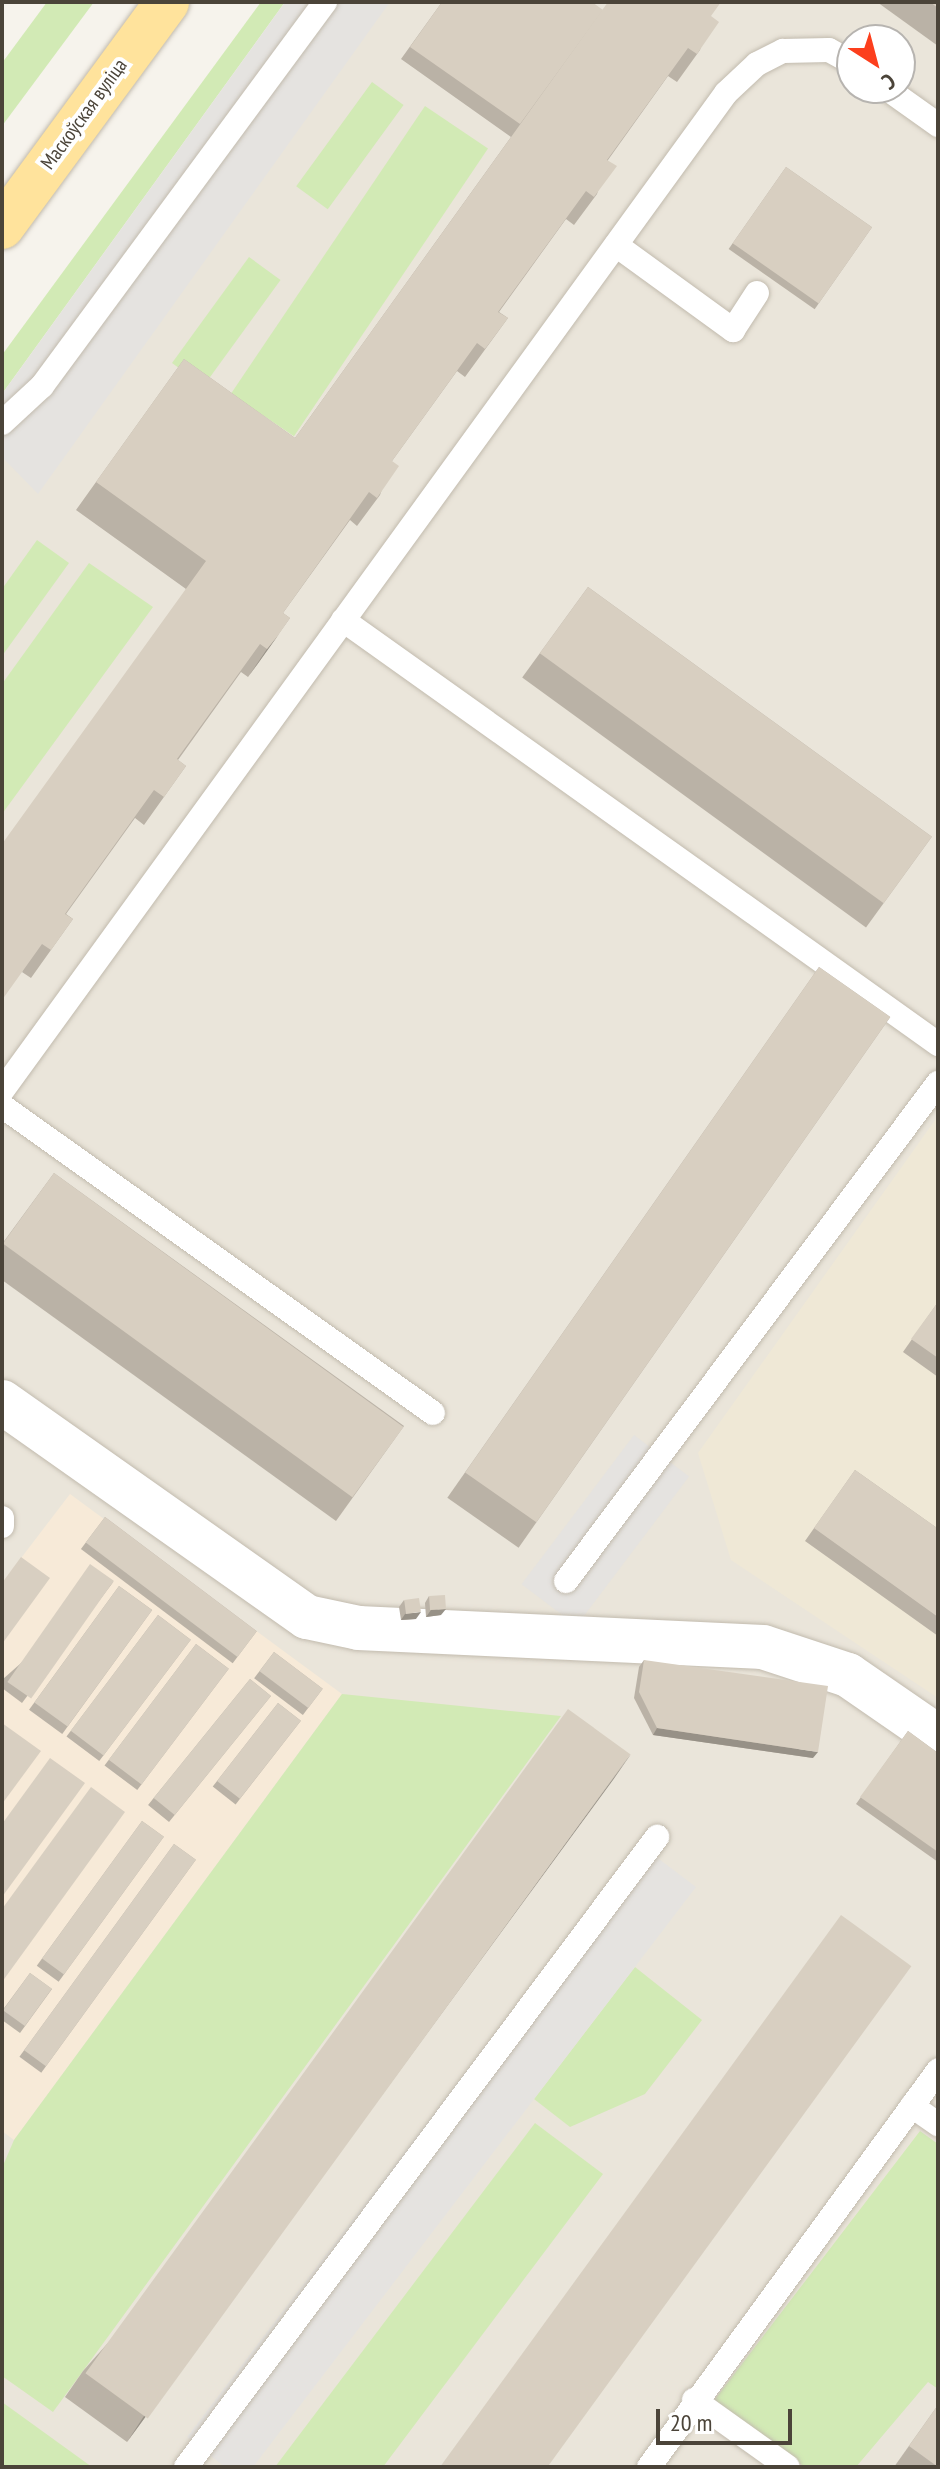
<!DOCTYPE html>
<meta charset="utf-8">
<style>
body{margin:0}
#map{position:relative;width:940px;height:2469px;overflow:hidden;background:#f6f3ec;font-family:"PT Sans Narrow",sans-serif}
div>[style]{position:absolute}
.residential>*{inset:0;background:#eae5da}
.commercial>*{inset:0;background:#f7ead8}
.education>*{inset:0;background:#efe8d6}
.green>*{inset:0;background:#d2eab5;transform-origin:0 0}
.parking>*{inset:0;background:#e5e3e0;transform-origin:0 0}
.roads{filter:drop-shadow(0 0 2px #c2bbae) drop-shadow(0 0 2px #c2bbae)}
.lane>*{height:24px;margin:-12px;padding:0 12px;transform-origin:12px;border-radius:12px;background:#fff}
.street>*{height:44px;margin:-22px;padding:0 22px;transform-origin:22px;border-radius:22px;background:#fff}
.primary>*{height:44px;margin:-22px;padding:0 22px;transform-origin:22px;border-radius:22px;background:#ffe39c}
.wall>*{inset:0;background:#bab2a6;transform-origin:0 0}
.shaded-wall>*{inset:0;background:#979187}
.building>*{inset:0;background:#d8cfc1;transform-origin:0 0}
span{translate:-50% -50%;white-space:nowrap;text-align:center;line-height:1.15;-webkit-text-stroke:8px #fff;paint-order:stroke}
.street-label{font-size:20px;color:#4b4439}
.frame{position:absolute;inset:0;border:4px solid #4b4439;pointer-events:none}
.north{position:absolute;left:836px;top:24px;width:80px;height:80px;box-sizing:border-box;background:#fff;border:2px solid #b7b4b0;border-radius:50%;rotate:144deg;font-size:22px;font-weight:700;line-height:32px;text-align:center;color:#4b4439}
.north::after{content:'';display:block;margin:auto;width:28px;height:36px;background:#fc3f1d;clip-path:polygon(50% 0,100% 100%,50% 72%,0 100%)}
.scale{position:absolute;left:656px;top:2409px;width:136px;height:36px;box-sizing:border-box;border:4px solid #4b4439;border-top:0;padding-left:10px;font-size:24px;line-height:28px;white-space:nowrap;color:#4b4439;-webkit-text-stroke:6px #fff;paint-order:stroke}
</style>
<div id="map">
<div class="residential">
<i style="clip-path:polygon(evenodd,303px 2px,938px 2px,938px 2467px,2px 2467px,2px 426px,303px 2px,852px 40px,900px 40px,900px 88px,852px 88px,852px 40px)"></i>
</div>
<div class="commercial">
<i style="clip-path:polygon(70px 1494px,342px 1694px,14px 2140px,2px 2131px,2px 1583px)"></i>
</div>
<div class="education">
<i style="clip-path:polygon(938px 1116px,938px 1698px,731px 1560px,698px 1453px)"></i>
</div>
<div class="green">
<i style="clip-path:polygon(47px 2px,94px 2px,2px 126px,2px 63px)"></i>
<i style="clip-path:polygon(261px 2px,285px 2px,2px 394px,2px 355px)"></i>
<i style="left:372px;top:82px;width:39px;height:129px;rotate:36deg"></i>
<i style="left:425px;top:106px;width:76px;height:347px;rotate:34deg"></i>
<i style="left:249px;top:257px;width:39px;height:131px;rotate:36deg"></i>
<i style="clip-path:polygon(37px 540px,69px 563px,2px 656px,2px 589px)"></i>
<i style="clip-path:polygon(89px 563px,153px 607px,2px 814px,2px 684px)"></i>
<i style="clip-path:polygon(342px 1694px,561px 1716px,53px 2412px,2px 2376px,2px 2168px,14px 2140px)"></i>
<i style="clip-path:polygon(635px 1967px,702px 2020px,645px 2094px,570px 2127px,534px 2099px)"></i>
<i style="clip-path:polygon(535px 2123px,603px 2174px,383px 2467px,275px 2467px)"></i>
<i style="clip-path:polygon(920px 2131px,938px 2144px,938px 2389px,928px 2382px,856px 2467px,805px 2467px,712px 2403px)"></i>
<i style="clip-path:polygon(2px 2402px,92px 2467px,2px 2467px)"></i>
</div>
<div class="parking">
<i style="clip-path:polygon(285px 2px,390px 2px,38px 494px,2px 457px,2px 394px)"></i>
<i style="left:634px;top:1435px;width:69px;height:187px;rotate:37deg"></i>
<i style="clip-path:polygon(639px 1844px,696px 1887px,253px 2467px,225px 2467px,187px 2437px)"></i>
</div>
<div class="roads">
<div class="lane">
<i style="left:886px;top:88px;width:64px;rotate:35.4deg"></i>
<i style="left:616px;top:245px;width:145px;rotate:36deg"></i>
<i style="left:733px;top:330px;width:44px;rotate:-57deg"></i>
<i style="left:2px;top:423px;width:54px;rotate:-42.8deg"></i>
<i style="left:42px;top:386px;width:477px;rotate:-53.6deg"></i>
<i style="left:343px;top:620px;width:731px;rotate:35.47deg"></i>
<i style="left:2px;top:1091px;width:1233px;rotate:-54.04deg"></i>
<i style="left:726px;top:93px;width:42px;rotate:-43.1deg"></i>
<i style="left:757px;top:64px;width:29px;rotate:-27deg"></i>
<i style="left:783px;top:51px;width:46px;rotate:-1.2deg"></i>
<i style="left:829px;top:50px;width:26px;rotate:29deg"></i>
<i style="left:2px;top:1106px;width:529px;rotate:35.46deg"></i>
<i style="left:2px;top:1518px;width:8px;rotate:90deg"></i>
<i style="left:566px;top:1581px;width:622px;rotate:-53.24deg"></i>
<i style="left:912px;top:2106px;width:32px;rotate:35deg"></i>
<i style="left:694px;top:2400px;width:115px;rotate:35.5deg"></i>
<i style="left:186px;top:2467px;width:787px;rotate:-53.22deg"></i>
<i style="left:649px;top:2467px;width:491px;rotate:-53.9deg"></i>
</div>
<div class="street">
<i style="left:2px;top:1402px;width:373px;rotate:35.2deg"></i>
<i style="left:307px;top:1617px;width:53px;rotate:11.9deg"></i>
<i style="left:359px;top:1628px;width:404px;rotate:2.7deg"></i>
<i style="left:763px;top:1647px;width:89px;rotate:18.2deg"></i>
<i style="left:848px;top:1675px;width:109px;rotate:34.6deg"></i>
</div>
<div class="primary">
<i style="left:2px;top:227px;width:279px;rotate:-53.7deg"></i>
</div>
</div>
<div class="wall">
<i style="clip-path:polygon(442px 2px,711px 17px,700px 50px,677px 82px,668px 76px,608px 160px,597px 194px,574px 225px,566px 219px,499px 312px,508px 318px,465px 377px,457px 371px,392px 461px,380px 495px,357px 526px,350px 520px,283px 613px,290px 618px,259px 662px,248px 677px,241px 672px,178px 760px,186px 766px,144px 825px,135px 818px,66px 914px,73px 919px,31px 978px,22px 972px,186px 589px,76px 510px,184px 359px,295px 438px,511px 137px,401px 59px)"></i>
<i style="clip-path:polygon(877px 2px,938px 2px,938px 46px)"></i>
<i style="left:786px;top:167px;width:105px;height:100px;rotate:35deg"></i>
<i style="left:588px;top:587px;width:425px;height:112px;rotate:36deg"></i>
<i style="left:819px;top:967px;width:87px;height:648px;rotate:35deg"></i>
<i style="clip-path:polygon(54px 1173px,404px 1426px,336px 1521px,2px 1280px,2px 1244px)"></i>
<i style="clip-path:polygon(938px 1302px,938px 1377px,903px 1352px)"></i>
<i style="clip-path:polygon(855px 1470px,937px 1528px,938px 1526px,938px 1636px,805px 1541px)"></i>
<i style="left:105px;top:1517px;width:190px;height:40px;rotate:37deg"></i>
<i style="clip-path:polygon(114px 1581px,22px 1703px,2px 1688px,2px 1681px,3px 1679px)"></i>
<i style="left:119px;top:1586px;width:41px;height:153px;rotate:36deg"></i>
<i style="clip-path:polygon(429px 1596px,441px 1615px,426px 1617px,425px 1603px)"></i>
<i style="clip-path:polygon(404px 1600px,416px 1619px,401px 1620px,399px 1607px)"></i>
<i style="left:158px;top:1615px;width:41px;height:152px;rotate:37deg"></i>
<i style="left:196px;top:1644px;width:41px;height:152px;rotate:37deg"></i>
<i style="left:274px;top:1652px;width:61px;height:33px;rotate:37deg"></i>
<i style="clip-path:polygon(644px 1660px,813px 1758px,653px 1735px,634px 1698px,639px 1667px)"></i>
<i style="left:250px;top:1679px;width:27px;height:162px;rotate:39deg"></i>
<i style="left:278px;top:1703px;width:29px;height:106px;rotate:38deg"></i>
<i style="clip-path:polygon(908px 1731px,938px 1753px,938px 1862px,856px 1804px)"></i>
<i style="clip-path:polygon(631px 1754px,127px 2442px,65px 2397px,83px 2371px)"></i>
<i style="left:142px;top:1821px;width:27px;height:179px;rotate:36deg"></i>
<i style="left:174px;top:1844px;width:27px;height:263px;rotate:36deg"></i>
<i style="clip-path:polygon(30px 1973px,52px 1989px,20px 2033px,2px 2020px,2px 2011px)"></i>
<i style="clip-path:polygon(938px 2405px,938px 2467px,894px 2467px)"></i>
</div>
<div class="shaded-wall">
<i style="clip-path:polygon(279px 634px,259px 662px,248px 677px,267px 649px)"></i>
<i style="clip-path:polygon(446px 1609px,441px 1615px,426px 1617px,431px 1610px)"></i>
<i style="clip-path:polygon(421px 1612px,416px 1619px,401px 1620px,405px 1614px)"></i>
<i style="clip-path:polygon(657px 1728px,818px 1752px,813px 1758px,653px 1735px)"></i>
<i style="clip-path:polygon(631px 1754px,613px 1780px,127px 2442px,144px 2416px)"></i>
</div>
<div class="building">
<i style="clip-path:polygon(442px 2px,592px 2px,603px 10px,520px 124px,410px 47px)"></i>
<i style="clip-path:polygon(608px 2px,721px 2px,711px 16px,719px 22px,697px 54px,688px 48px,607px 160px,617px 166px,594px 197px,586px 191px,498px 312px,508px 318px,485px 349px,477px 343px,392px 461px,399px 466px,377px 498px,369px 492px,283px 613px,290px 618px,279px 634px,267px 649px,260px 644px,177px 759px,186px 766px,164px 797px,154px 790px,65px 914px,73px 919px,51px 950px,42px 944px,2px 1000px,2px 844px,206px 561px,96px 482px,184px 359px,295px 438px)"></i>
<i style="clip-path:polygon(930px 2px,938px 2px,938px 8px)"></i>
<i style="left:786px;top:167px;width:105px;height:93px;rotate:35deg"></i>
<i style="left:588px;top:587px;width:425px;height:82px;rotate:36deg"></i>
<i style="left:819px;top:967px;width:87px;height:617px;rotate:35deg"></i>
<i style="left:54px;top:1173px;width:432px;height:87px;rotate:36deg"></i>
<i style="clip-path:polygon(938px 1302px,938px 1358px,911px 1339px)"></i>
<i style="clip-path:polygon(855px 1470px,937px 1528px,938px 1526px,938px 1617px,814px 1528px)"></i>
<i style="left:105px;top:1517px;width:190px;height:32px;rotate:37deg"></i>
<i style="clip-path:polygon(21px 1557px,50px 1578px,2px 1644px,2px 1583px)"></i>
<i style="left:90px;top:1564px;width:29px;height:144px;rotate:35deg"></i>
<i style="left:119px;top:1586px;width:41px;height:144px;rotate:36deg"></i>
<i style="left:445px;top:1595px;width:14px;height:16px;rotate:86deg"></i>
<i style="left:419px;top:1598px;width:14px;height:15px;rotate:82deg"></i>
<i style="left:158px;top:1615px;width:41px;height:145px;rotate:37deg"></i>
<i style="left:196px;top:1644px;width:41px;height:145px;rotate:37deg"></i>
<i style="left:274px;top:1652px;width:61px;height:24px;rotate:37deg"></i>
<i style="clip-path:polygon(644px 1660px,828px 1686px,818px 1752px,657px 1728px,639px 1692px)"></i>
<i style="left:250px;top:1679px;width:27px;height:153px;rotate:39deg"></i>
<i style="left:278px;top:1703px;width:29px;height:99px;rotate:38deg"></i>
<i style="left:568px;top:1709px;width:77px;height:821px;rotate:36deg"></i>
<i style="clip-path:polygon(2px 1723px,41px 1751px,2px 1804px)"></i>
<i style="clip-path:polygon(908px 1731px,938px 1753px,938px 1852px,860px 1797px)"></i>
<i style="clip-path:polygon(50px 1758px,85px 1783px,2px 1897px,2px 1824px)"></i>
<i style="clip-path:polygon(91px 1787px,125px 1812px,2px 1982px,2px 1909px)"></i>
<i style="left:142px;top:1821px;width:27px;height:170px;rotate:36deg"></i>
<i style="left:174px;top:1844px;width:27px;height:255px;rotate:36deg"></i>
<i style="left:841px;top:1915px;width:87px;height:682px;rotate:36deg"></i>
<i style="left:30px;top:1973px;width:27px;height:46px;rotate:36deg"></i>
<i style="clip-path:polygon(938px 2405px,938px 2467px,909px 2446px)"></i>
</div>
<div class="street-label">
<span style="left:84px;top:114px;rotate:-54deg">Маскоўская вуліца</span>
</div>
<div class="frame"></div>
<div class="north">С</div>
<div class="scale">20 m</div>
</div>
